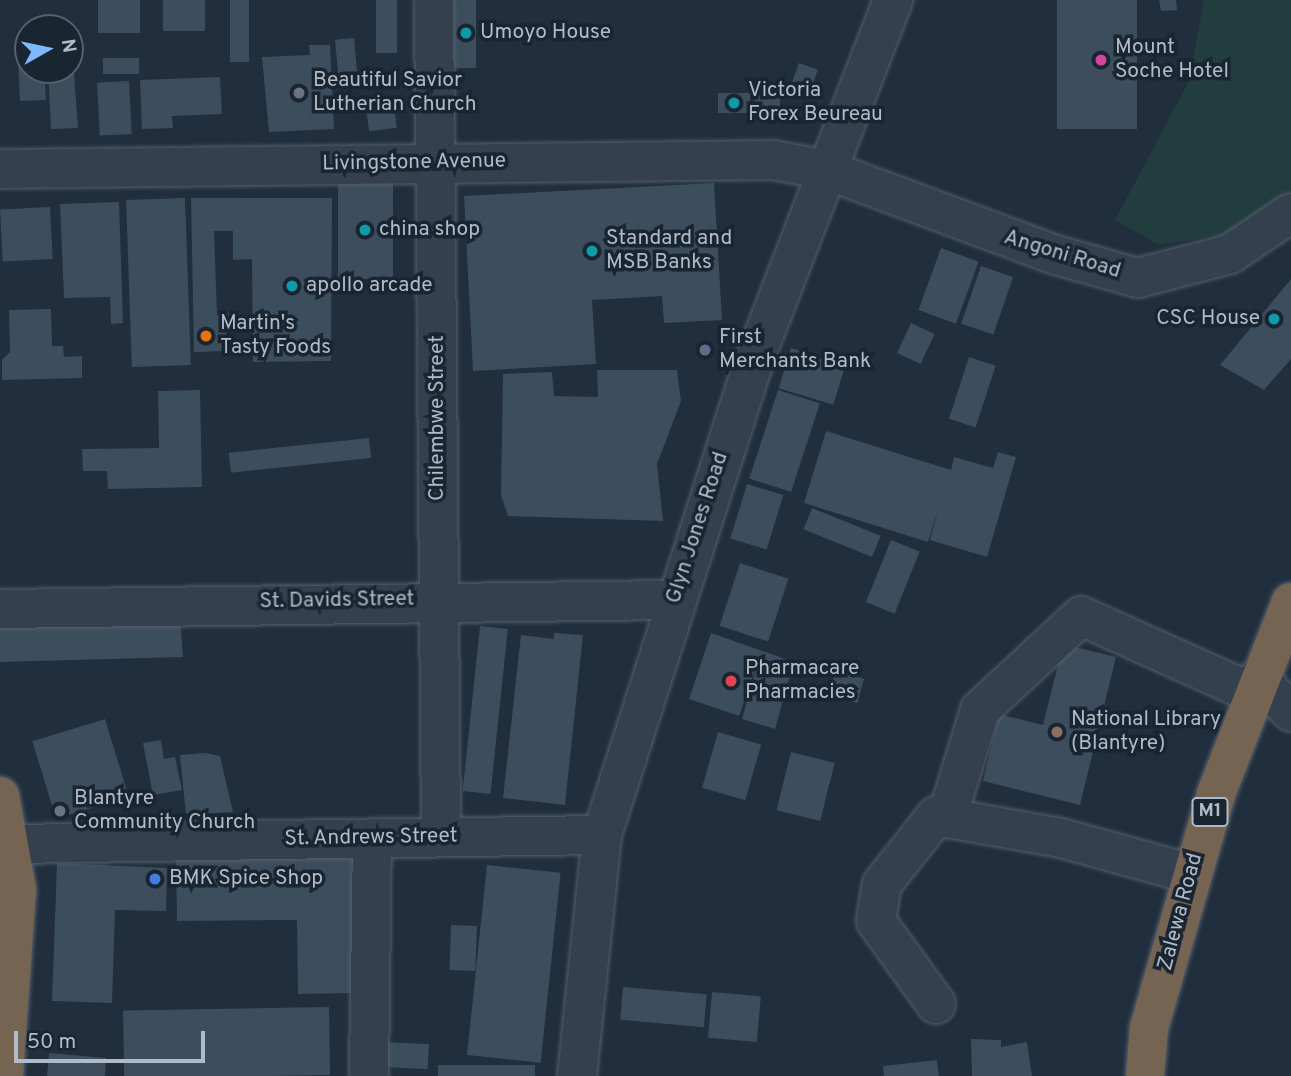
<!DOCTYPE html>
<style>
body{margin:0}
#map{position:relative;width:1291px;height:1076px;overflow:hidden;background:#202e3d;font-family:Overpass,sans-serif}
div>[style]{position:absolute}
.green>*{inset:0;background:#223d3e}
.building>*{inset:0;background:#3c4d5d;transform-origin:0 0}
.roads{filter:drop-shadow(0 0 2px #535e6b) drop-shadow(0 0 2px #535e6b)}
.minor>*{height:38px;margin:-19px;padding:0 19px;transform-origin:19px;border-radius:19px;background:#34404d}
.highway>*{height:38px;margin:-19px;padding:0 19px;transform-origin:19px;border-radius:19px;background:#746451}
.dots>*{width:19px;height:19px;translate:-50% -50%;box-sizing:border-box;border:4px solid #1a2532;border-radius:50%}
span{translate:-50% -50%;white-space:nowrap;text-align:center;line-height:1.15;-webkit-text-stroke:7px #1a2532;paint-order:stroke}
.shield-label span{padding:2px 5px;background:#1a2532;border:2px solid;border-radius:5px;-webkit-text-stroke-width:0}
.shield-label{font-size:19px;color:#b0bbc9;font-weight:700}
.poi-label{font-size:21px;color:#b0bbc9}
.left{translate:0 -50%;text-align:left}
.right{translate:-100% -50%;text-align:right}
.street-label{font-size:21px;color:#b0bbc9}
.north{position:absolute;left:14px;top:14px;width:70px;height:70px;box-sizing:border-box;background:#1a2532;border:2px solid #56616e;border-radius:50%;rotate:81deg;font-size:19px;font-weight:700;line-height:28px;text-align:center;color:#b0bbc9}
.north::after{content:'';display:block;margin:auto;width:24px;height:32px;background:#7fb8ff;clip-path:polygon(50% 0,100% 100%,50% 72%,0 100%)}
.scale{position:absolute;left:14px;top:1031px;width:191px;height:32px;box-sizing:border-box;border:4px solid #b0bbc9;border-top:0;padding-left:9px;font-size:21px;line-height:24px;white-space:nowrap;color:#b0bbc9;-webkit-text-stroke:5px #1a2532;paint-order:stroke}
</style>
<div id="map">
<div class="green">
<i style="clip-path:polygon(1204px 0,1291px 0,1291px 198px,1247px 231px,1159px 245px,1115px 220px,1189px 81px)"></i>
</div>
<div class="building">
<i style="left:98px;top:0;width:42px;height:33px"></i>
<i style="left:163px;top:0;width:42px;height:31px"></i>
<i style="left:230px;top:0;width:19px;height:62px"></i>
<i style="left:376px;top:0;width:21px;height:53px"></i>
<i style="left:450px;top:0;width:26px;height:68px"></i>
<i style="left:1057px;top:0;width:80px;height:129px"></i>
<i style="clip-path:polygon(1159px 0,1176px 0,1177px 10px,1161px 11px)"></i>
<i style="left:354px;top:38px;width:38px;height:19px;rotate:85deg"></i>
<i style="clip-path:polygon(309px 45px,330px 45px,334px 129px,269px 132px,262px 57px,310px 55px)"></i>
<i style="clip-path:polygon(18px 57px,28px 57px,28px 70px,44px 70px,46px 100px,20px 101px)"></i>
<i style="left:139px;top:58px;width:16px;height:36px;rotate:90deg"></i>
<i style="clip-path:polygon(73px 60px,78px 128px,51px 129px,48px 70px,70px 70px)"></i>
<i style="left:799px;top:63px;width:20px;height:29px;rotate:20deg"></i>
<i style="clip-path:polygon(220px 77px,222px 114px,172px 116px,173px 128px,142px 129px,140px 80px)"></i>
<i style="left:129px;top:81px;width:53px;height:32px;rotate:87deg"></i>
<i style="left:718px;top:93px;width:32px;height:20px"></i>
<i style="left:755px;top:93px;width:25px;height:23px"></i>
<i style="left:394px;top:105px;width:23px;height:28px;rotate:83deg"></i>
<i style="left:338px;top:182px;width:55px;height:97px"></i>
<i style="clip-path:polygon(714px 183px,722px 320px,664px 323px,662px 296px,592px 300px,596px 364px,473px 371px,464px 196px)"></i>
<i style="left:185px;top:198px;width:167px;height:59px;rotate:88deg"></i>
<i style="clip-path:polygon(191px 198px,332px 198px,331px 361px,253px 362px,252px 259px,233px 260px,233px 231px,214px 231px,217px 315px,230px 313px,231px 351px,194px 352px)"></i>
<i style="clip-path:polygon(119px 202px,123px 323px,111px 324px,110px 297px,64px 298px,60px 204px)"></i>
<i style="left:50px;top:207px;width:52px;height:50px;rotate:87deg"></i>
<i style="left:941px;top:248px;width:40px;height:66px;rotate:20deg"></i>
<i style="left:981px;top:266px;width:34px;height:61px;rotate:19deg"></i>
<i style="clip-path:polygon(1291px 279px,1291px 359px,1264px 390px,1220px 365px)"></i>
<i style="clip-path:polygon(51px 309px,52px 346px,63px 346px,64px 357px,82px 356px,82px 378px,2px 380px,2px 360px,10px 352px,9px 310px)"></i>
<i style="left:911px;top:323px;width:26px;height:33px;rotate:25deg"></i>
<i style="left:791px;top:348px;width:57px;height:42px;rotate:17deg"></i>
<i style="left:969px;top:357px;width:28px;height:65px;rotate:18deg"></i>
<i style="clip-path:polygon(597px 370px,677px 370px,681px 401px,657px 464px,663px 521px,508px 516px,501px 495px,503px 374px,552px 372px,554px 396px,598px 397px)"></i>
<i style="clip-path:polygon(200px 390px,202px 487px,108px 489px,107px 471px,83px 471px,82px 449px,159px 448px,158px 391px)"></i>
<i style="left:778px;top:390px;width:44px;height:93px;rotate:18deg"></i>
<i style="clip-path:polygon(826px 431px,951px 470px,954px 457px,993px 468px,998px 452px,1016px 457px,987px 557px,930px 540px,938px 509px,928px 542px,804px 503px)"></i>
<i style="left:369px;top:438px;width:20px;height:141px;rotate:84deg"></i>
<i style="left:747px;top:484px;width:38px;height:57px;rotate:17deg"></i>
<i style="left:812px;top:508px;width:74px;height:23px;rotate:22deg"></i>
<i style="left:891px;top:540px;width:31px;height:67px;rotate:22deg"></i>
<i style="left:740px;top:563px;width:51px;height:66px;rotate:18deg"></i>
<i style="clip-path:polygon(0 616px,180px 617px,183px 657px,0 662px)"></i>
<i style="left:480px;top:626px;width:28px;height:166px;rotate:6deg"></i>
<i style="clip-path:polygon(554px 633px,583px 635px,565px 805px,503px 798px,521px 635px,554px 639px)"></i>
<i style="clip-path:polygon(711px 633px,794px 662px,775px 729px,742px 719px,759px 659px,739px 716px,689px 699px)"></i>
<i style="clip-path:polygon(1063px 644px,1116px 657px,1080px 805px,983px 781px,999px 714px,1043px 725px)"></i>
<i style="left:835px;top:671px;width:30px;height:25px;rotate:15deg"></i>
<i style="left:105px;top:719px;width:81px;height:76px;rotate:73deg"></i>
<i style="left:718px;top:732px;width:45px;height:58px;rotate:16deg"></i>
<i style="clip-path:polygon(161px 740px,164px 759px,175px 757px,182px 790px,153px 795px,143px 743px)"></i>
<i style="left:791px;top:752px;width:45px;height:60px;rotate:14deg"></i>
<i style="clip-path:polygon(205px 753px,220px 756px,233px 812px,186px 815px,180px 755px)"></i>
<i style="clip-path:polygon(353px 857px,355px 993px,298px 994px,297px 920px,177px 921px,176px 859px)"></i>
<i style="clip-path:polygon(57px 863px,167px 868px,166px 911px,115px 910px,112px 1003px,52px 1001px)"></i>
<i style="left:487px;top:865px;width:74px;height:191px;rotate:6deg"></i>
<i style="left:451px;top:925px;width:26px;height:45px;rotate:2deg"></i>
<i style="left:623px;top:987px;width:84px;height:33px;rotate:5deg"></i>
<i style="left:712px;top:992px;width:49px;height:46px;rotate:5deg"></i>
<i style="left:329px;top:1007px;width:68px;height:206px;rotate:89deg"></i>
<i style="clip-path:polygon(971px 1039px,1001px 1040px,1001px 1047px,1027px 1042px,1032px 1076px,972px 1076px)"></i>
<i style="left:386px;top:1042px;width:43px;height:25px;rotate:3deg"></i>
<i style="clip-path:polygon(49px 1053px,106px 1058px,105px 1076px,47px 1076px)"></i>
<i style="clip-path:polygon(937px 1060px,939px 1076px,884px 1076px,883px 1066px)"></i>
<i style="left:438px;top:1065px;width:97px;height:11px"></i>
</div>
<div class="roads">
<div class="minor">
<i style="left:434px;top:0;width:836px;rotate:89.52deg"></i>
<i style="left:0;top:169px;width:773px;rotate:-0.67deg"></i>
<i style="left:773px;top:160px;width:55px;rotate:10.5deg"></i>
<i style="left:827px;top:170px;width:244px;rotate:20.4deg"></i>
<i style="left:1056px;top:255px;width:85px;rotate:15.7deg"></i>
<i style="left:1138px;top:278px;width:95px;rotate:-14.6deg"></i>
<i style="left:1230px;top:254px;width:73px;rotate:-33.9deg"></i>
<i style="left:0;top:609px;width:674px;rotate:-0.77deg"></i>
<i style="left:1258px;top:678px;width:47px;rotate:45.9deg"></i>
<i style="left:947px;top:818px;width:113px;rotate:-73deg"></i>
<i style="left:980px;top:710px;width:138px;rotate:-42.9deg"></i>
<i style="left:1081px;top:616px;width:188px;rotate:24.2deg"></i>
<i style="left:13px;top:844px;width:589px;rotate:-0.88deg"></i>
<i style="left:936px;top:1004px;width:102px;rotate:-125.9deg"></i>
<i style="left:876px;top:921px;width:37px;rotate:-81deg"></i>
<i style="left:882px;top:884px;width:87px;rotate:-51.5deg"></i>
<i style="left:936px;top:816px;width:127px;rotate:10deg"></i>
<i style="left:1061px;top:838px;width:136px;rotate:15.4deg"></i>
<i style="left:369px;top:1076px;width:238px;rotate:-89.3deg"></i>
<i style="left:577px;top:1076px;width:242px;rotate:-84.1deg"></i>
<i style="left:602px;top:835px;width:501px;rotate:-72.22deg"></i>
<i style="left:755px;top:358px;width:384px;rotate:-68.9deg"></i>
</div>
<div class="highway">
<i style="left:0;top:796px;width:96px;rotate:79.7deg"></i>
<i style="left:17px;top:890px;width:186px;rotate:94deg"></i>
<i style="left:1145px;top:1076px;width:48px;rotate:-85.2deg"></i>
<i style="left:1149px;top:1028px;width:243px;rotate:-74deg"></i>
<i style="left:1216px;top:794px;width:206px;rotate:-68.7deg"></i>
</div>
</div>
<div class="dots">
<i style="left:466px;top:33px;background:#0f9aa8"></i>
<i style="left:1101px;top:60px;background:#d1479c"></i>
<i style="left:299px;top:93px;background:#6b7280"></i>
<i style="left:734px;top:103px;background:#0f9aa8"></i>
<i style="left:365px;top:230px;background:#0f9aa8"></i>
<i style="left:592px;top:251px;background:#0f9aa8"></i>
<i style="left:292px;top:286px;background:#0f9aa8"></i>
<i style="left:1274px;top:319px;background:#0f9aa8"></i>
<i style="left:206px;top:336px;background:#e8710a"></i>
<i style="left:705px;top:350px;background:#5c6f8a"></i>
<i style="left:731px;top:681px;background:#e0444e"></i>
<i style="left:1057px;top:732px;background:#8d6e63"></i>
<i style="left:60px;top:811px;background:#6b7280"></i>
<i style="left:155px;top:879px;background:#3f7fe0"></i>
</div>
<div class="shield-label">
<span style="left:1210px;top:812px">M1</span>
</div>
<div class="poi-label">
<span class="left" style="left:480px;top:33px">Umoyo House</span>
<span class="left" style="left:1115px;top:60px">Mount<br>Soche Hotel</span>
<span class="left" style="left:313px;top:93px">Beautiful Savior<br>Lutherian Church</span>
<span class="left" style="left:748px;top:103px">Victoria<br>Forex Beureau</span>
<span class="left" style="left:379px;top:230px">china shop</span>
<span class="left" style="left:606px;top:251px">Standard and<br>MSB Banks</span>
<span class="left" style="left:306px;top:286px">apollo arcade</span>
<span class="right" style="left:1260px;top:319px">CSC House</span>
<span class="left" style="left:220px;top:336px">Martin's<br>Tasty Foods</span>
<span class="left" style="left:719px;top:350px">First<br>Merchants Bank</span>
<span class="left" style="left:745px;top:681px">Pharmacare<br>Pharmacies</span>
<span class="left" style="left:1071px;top:732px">National Library<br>(Blantyre)</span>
<span class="left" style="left:74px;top:811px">Blantyre<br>Community Church</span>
<span class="left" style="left:169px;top:879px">BMK Spice Shop</span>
</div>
<div class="street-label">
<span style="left:414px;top:163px;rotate:-1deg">Livingstone Avenue</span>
<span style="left:1062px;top:255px;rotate:17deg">Angoni Road</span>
<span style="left:438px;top:418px;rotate:-90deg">Chilembwe Street</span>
<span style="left:698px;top:528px;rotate:-72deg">Glyn Jones Road</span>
<span style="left:337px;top:601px;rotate:-1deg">St. Davids Street</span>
<span style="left:371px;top:838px;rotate:-1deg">St. Andrews Street</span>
<span style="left:1181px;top:912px;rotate:-75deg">Zalewa Road</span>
</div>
<div class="north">N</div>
<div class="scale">50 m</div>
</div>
